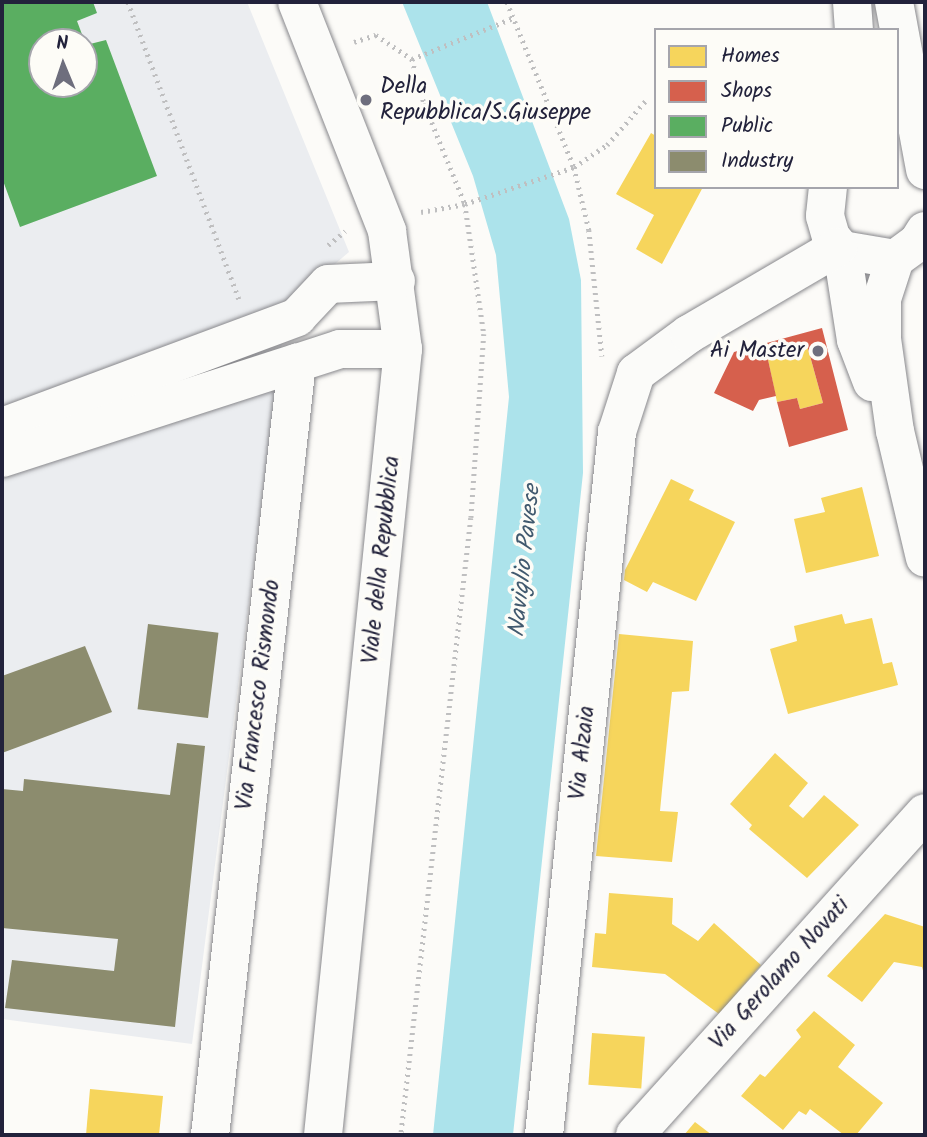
<!DOCTYPE html>
<style>
body{margin:0}
#map{position:relative;width:927px;height:1137px;overflow:hidden;background:#fcfbf8;font-family:Kalam,sans-serif}
div>[style]{position:absolute}
.built>*{inset:0;background:#ebedf0}
.water>*{inset:0;background:#ace3eb}
.homes>*{inset:0;background:#f6d55c;transform-origin:0 0}
.shops>*{inset:0;background:#d6604d}
.public>*{inset:0;background:#5aae61}
.industry>*{inset:0;background:#8c8c6e;transform-origin:0 0}
.path>*{height:4.5px;margin-top:-2.25px;transform-origin:0;background:repeating-linear-gradient(90deg,#bfbfc0 0 2px,transparent 0 7px)}
.roads{filter:drop-shadow(0 0 2px #88888c) drop-shadow(0 0 2px #88888c)}
.minor>*{height:38px;margin:-19px;padding:0 19px;transform-origin:19px;border-radius:19px;background:#fbfbf9}
.dots>*{width:19px;height:19px;translate:-50% -50%;box-sizing:border-box;border:4px solid #fdfcf7;border-radius:50%}
span{translate:-50% -50%;white-space:nowrap;text-align:center;line-height:1.15;-webkit-text-stroke:7px #fdfcf7;paint-order:stroke}
.poi-label{font-size:23px;color:#22223b}
.left{translate:0 -50%;text-align:left}
.right{translate:-100% -50%;text-align:right}
.street-label{font-size:23px;color:#22223b}
.water-label{font-size:24px;color:#41596e;font-style:italic}
.frame{position:absolute;inset:0;border:4px solid #22223b;pointer-events:none}
.legend{position:absolute;left:654px;top:28px;width:245px;height:161px;box-sizing:border-box;background:#fdfcf7;border:2px solid #a5a5ac;margin:0;padding:9px 12px;list-style:none;font-size:21px;color:#22223b}
.legend li{display:flex;align-items:center;gap:14px;height:35px}
.legend b{width:35px;border:2px solid #a5a5ac}
.north{position:absolute;left:28px;top:28px;width:70px;height:70px;box-sizing:border-box;background:#fdfcf7;border:2px solid #a5a5ac;border-radius:50%;rotate:358deg;font-size:19px;font-weight:700;line-height:28px;text-align:center;color:#22223b}
.north::after{content:'';display:block;margin:auto;width:24px;height:32px;background:#6e6e7d;clip-path:polygon(50% 0,100% 100%,50% 72%,0 100%)}
</style>
<div id="map">
<div class="built">
<i style="clip-path:polygon(evenodd,2px 2px,247px 2px,349px 252px,287px 305px,192px 1044px,2px 1019px,2px 2px,42px 42px,84px 42px,84px 84px,42px 84px,42px 42px)"></i>
</div>
<div class="water">
<i style="clip-path:polygon(402px 2px,487px 2px,569px 219px,581px 280px,583px 473px,513px 1135px,433px 1135px,509px 397px,496px 255px,473px 176px)"></i>
</div>
<div class="homes">
<i style="clip-path:polygon(651px 133px,656px 136px,656px 187px,703px 187px,662px 264px,636px 249px,654px 215px,616px 194px)"></i>
<i style="clip-path:polygon(807px 345px,823px 403px,800px 409px,797px 398px,777px 402px,767px 355px)"></i>
<i style="clip-path:polygon(671px 479px,694px 490px,689px 500px,735px 522px,696px 601px,653px 582px,647px 592px,624px 580px,625px 570px)"></i>
<i style="clip-path:polygon(862px 487px,879px 556px,806px 573px,794px 519px,825px 512px,821px 498px)"></i>
<i style="clip-path:polygon(842px 614px,845px 624px,872px 618px,883px 664px,892px 662px,898px 685px,788px 714px,770px 649px,797px 641px,794px 626px)"></i>
<i style="clip-path:polygon(619px 634px,693px 641px,689px 691px,672px 692px,662px 790px,660px 811px,678px 812px,672px 862px,596px 856px)"></i>
<i style="clip-path:polygon(775px 753px,808px 783px,789px 806px,803px 818px,824px 795px,859px 825px,807px 878px,749px 829px,752px 825px,730px 804px)"></i>
<i style="clip-path:polygon(609px 893px,673px 898px,672px 924px,698px 941px,714px 923px,761px 965px,719px 1014px,665px 974px,592px 967px,595px 933px,606px 934px)"></i>
<i style="clip-path:polygon(885px 914px,925px 927px,925px 978px,922px 967px,894px 962px,862px 1002px,827px 976px)"></i>
<i style="clip-path:polygon(814px 1011px,855px 1045px,838px 1067px,883px 1103px,856px 1135px,844px 1135px,810px 1109px,806px 1115px,799px 1111px,783px 1130px,741px 1096px,760px 1074px,765px 1077px,801px 1037px,796px 1030px)"></i>
<i style="left:592px;top:1033px;width:53px;height:52px;rotate:4deg"></i>
<i style="clip-path:polygon(90px 1089px,163px 1096px,159px 1135px,86px 1135px)"></i>
<i style="clip-path:polygon(695px 1122px,712px 1135px,684px 1135px)"></i>
</div>
<div class="shops">
<i style="clip-path:polygon(822px 328px,848px 430px,789px 447px,777px 402px,797px 398px,800px 409px,823px 403px,807px 345px,767px 355px,776px 396px,759px 400px,753px 411px,714px 393px,734px 352px)"></i>
</div>
<div class="public">
<i style="clip-path:polygon(evenodd,2px 2px,93px 2px,97px 13px,77px 21px,86px 45px,106px 40px,157px 176px,20px 227px,2px 178px,2px 2px,42px 42px,84px 42px,84px 84px,42px 84px,42px 42px)"></i>
</div>
<div class="industry">
<i style="left:148px;top:624px;width:71px;height:86px;rotate:7deg"></i>
<i style="clip-path:polygon(85px 646px,112px 712px,2px 753px,2px 676px)"></i>
<i style="clip-path:polygon(177px 743px,205px 746px,175px 1027px,5px 1008px,12px 960px,114px 971px,118px 939px,2px 928px,2px 789px,23px 791px,24px 779px,170px 795px)"></i>
</div>
<div class="path">
<i style="left:128px;top:2px;width:317px;rotate:69.5deg"></i>
<i style="left:507px;top:2px;width:178px;rotate:67.9deg"></i>
<i style="left:574px;top:167px;width:65px;rotate:76.6deg"></i>
<i style="left:589px;top:230px;width:127px;rotate:84.1deg"></i>
<i style="left:354px;top:42px;width:23px;rotate:-18deg"></i>
<i style="left:376px;top:35px;width:43px;rotate:33.7deg"></i>
<i style="left:412px;top:59px;width:46px;rotate:74.7deg"></i>
<i style="left:424px;top:103px;width:109px;rotate:67.9deg"></i>
<i style="left:465px;top:204px;width:131px;rotate:81.7deg"></i>
<i style="left:484px;top:334px;width:184px;rotate:94deg"></i>
<i style="left:471px;top:518px;width:621px;rotate:96.47deg"></i>
<i style="left:412px;top:59px;width:109px;rotate:-22.1deg"></i>
<i style="left:421px;top:212px;width:45px;rotate:-10.3deg"></i>
<i style="left:465px;top:204px;width:115px;rotate:-18.7deg"></i>
<i style="left:574px;top:167px;width:40px;rotate:-34deg"></i>
<i style="left:607px;top:145px;width:62px;rotate:-48.9deg"></i>
<i style="left:328px;top:245px;width:22px;rotate:-39deg"></i>
</div>
<div class="roads">
<div class="minor">
<i style="left:297px;top:2px;width:246px;rotate:68.5deg"></i>
<i style="left:387px;top:231px;width:119px;rotate:82.3deg"></i>
<i style="left:403px;top:349px;width:790px;rotate:95.81deg"></i>
<i style="left:852px;top:2px;width:28px;rotate:86deg"></i>
<i style="left:894px;top:2px;width:171px;rotate:79.5deg"></i>
<i style="left:828px;top:187px;width:29px;rotate:96deg"></i>
<i style="left:825px;top:216px;width:22px;rotate:74deg"></i>
<i style="left:831px;top:237px;width:17px;rotate:50deg"></i>
<i style="left:842px;top:250px;width:54px;rotate:9.6deg"></i>
<i style="left:895px;top:259px;width:29px;rotate:-36deg"></i>
<i style="left:918px;top:242px;width:13px;rotate:-58deg"></i>
<i style="left:842px;top:250px;width:91px;rotate:81.2deg"></i>
<i style="left:856px;top:340px;width:45px;rotate:69.1deg"></i>
<i style="left:895px;top:259px;width:42px;rotate:108deg"></i>
<i style="left:882px;top:299px;width:40px;rotate:90deg"></i>
<i style="left:882px;top:339px;width:93px;rotate:82deg"></i>
<i style="left:895px;top:431px;width:130px;rotate:76.7deg"></i>
<i style="left:2px;top:427px;width:315px;rotate:-20.4deg"></i>
<i style="left:297px;top:317px;width:45px;rotate:-46.8deg"></i>
<i style="left:328px;top:284px;width:68px;rotate:-2.5deg"></i>
<i style="left:2px;top:458px;width:310px;rotate:-17.9deg"></i>
<i style="left:210px;top:1135px;width:777px;rotate:-83.57deg"></i>
<i style="left:297px;top:363px;width:45px;rotate:-18deg"></i>
<i style="left:340px;top:349px;width:63px"></i>
<i style="left:544px;top:1135px;width:707px;rotate:-84.07deg"></i>
<i style="left:617px;top:432px;width:62px;rotate:-72.1deg"></i>
<i style="left:636px;top:373px;width:66px;rotate:-36.3deg"></i>
<i style="left:689px;top:334px;width:173px;rotate:-30.3deg"></i>
<i style="left:635px;top:1135px;width:433px;rotate:-48deg"></i>
</div>
</div>
<div class="dots">
<i style="left:366px;top:100px;background:#6e6e7d"></i>
<i style="left:818px;top:351px;background:#6e6e7d"></i>
</div>
<div class="poi-label">
<span class="left" style="left:380px;top:100px">Della<br>Repubblica/S.Giuseppe</span>
<span class="right" style="left:804px;top:351px">Ai Master</span>
</div>
<div class="street-label">
<span style="left:382px;top:560px;rotate:-84deg">Viale della Repubblica</span>
<span style="left:259px;top:695px;rotate:-83deg">Via Francesco Rismondo</span>
<span style="left:583px;top:753px;rotate:-84deg">Via Alzaia</span>
<span style="left:780px;top:974px;rotate:-48deg">Via Gerolamo Novati</span>
</div>
<div class="water-label">
<span style="left:525px;top:561px;rotate:-84deg">Naviglio Pavese</span>
</div>
<div class="frame"></div>
<ul class="legend">
<li><b style="height:19px;background:#f6d55c"></b>Homes</li>
<li><b style="height:19px;background:#d6604d"></b>Shops</li>
<li><b style="height:19px;background:#5aae61"></b>Public</li>
<li><b style="height:19px;background:#8c8c6e"></b>Industry</li>
</ul>
<div class="north">N</div>
</div>
